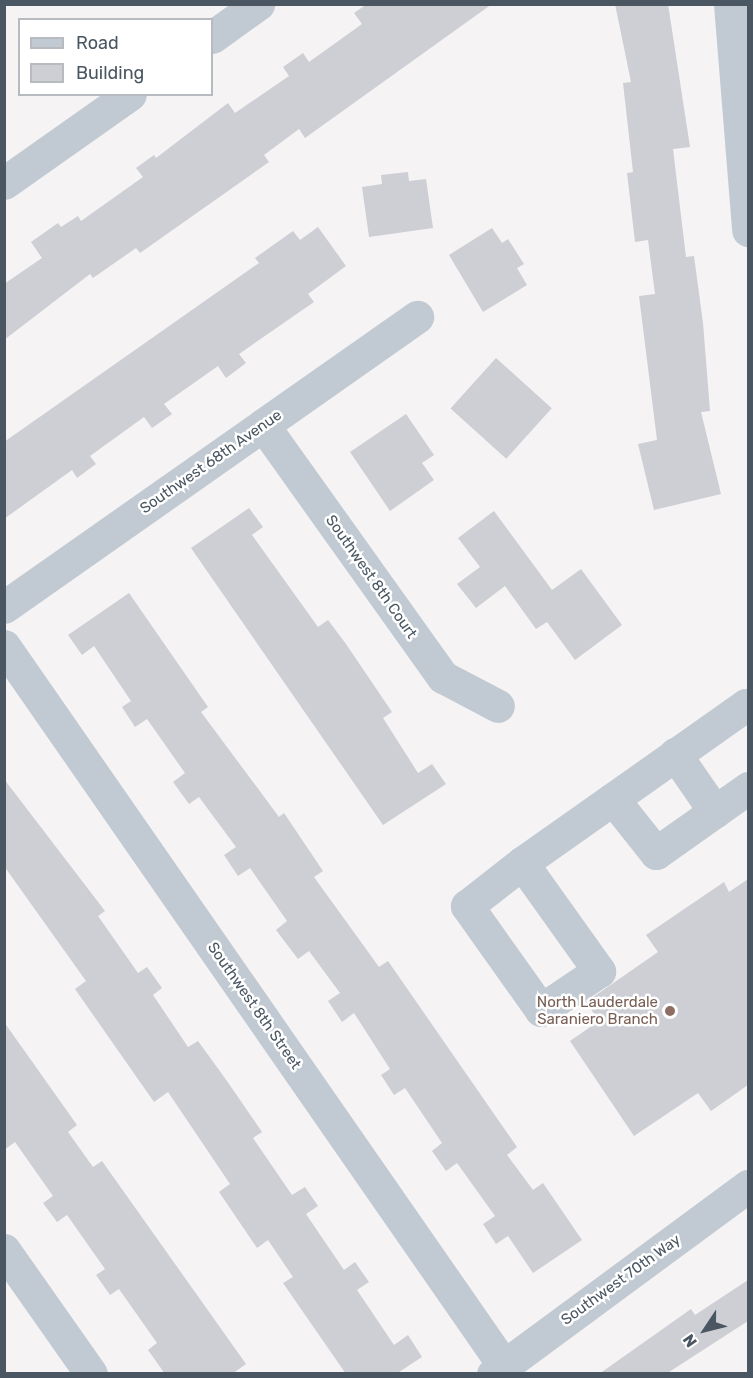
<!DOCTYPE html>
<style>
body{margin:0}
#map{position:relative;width:753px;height:1378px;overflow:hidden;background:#f5f3f3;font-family:Rubik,sans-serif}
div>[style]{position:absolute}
.building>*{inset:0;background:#cdcfd5;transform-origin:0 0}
.minor>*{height:33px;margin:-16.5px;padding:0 16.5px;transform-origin:16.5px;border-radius:16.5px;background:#c1cad2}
.dots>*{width:16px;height:16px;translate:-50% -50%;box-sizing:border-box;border:3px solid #fff;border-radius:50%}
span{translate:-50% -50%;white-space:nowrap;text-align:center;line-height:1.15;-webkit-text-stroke:5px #fff;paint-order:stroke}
.street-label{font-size:15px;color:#4a5661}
.education-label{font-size:15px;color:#785e54}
.right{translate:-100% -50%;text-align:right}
.frame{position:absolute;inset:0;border:6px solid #4a5661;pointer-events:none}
.legend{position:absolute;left:18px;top:18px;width:195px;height:78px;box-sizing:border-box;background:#fff;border:2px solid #b7bbc0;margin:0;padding:8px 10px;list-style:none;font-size:18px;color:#4a5661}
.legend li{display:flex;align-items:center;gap:12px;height:30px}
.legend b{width:30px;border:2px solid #b7bbc0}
.north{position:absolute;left:675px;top:1300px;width:60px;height:60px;-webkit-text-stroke:4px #fff;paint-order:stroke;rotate:235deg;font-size:16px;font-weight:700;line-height:24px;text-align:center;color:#4a5661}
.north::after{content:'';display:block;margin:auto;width:21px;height:27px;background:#4a5661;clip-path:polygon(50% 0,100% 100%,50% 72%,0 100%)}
</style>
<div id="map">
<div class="building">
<i style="clip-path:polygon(367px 4px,492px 4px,305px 138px,299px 129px,264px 155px,269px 162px,140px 253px,136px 248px,93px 278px,90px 274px,4px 340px,4px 284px,42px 258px,31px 242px,58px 223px,61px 227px,78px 216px,81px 221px,143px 177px,136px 168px,154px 155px,156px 158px,228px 103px,235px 113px,289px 76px,283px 67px,303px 53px,309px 62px,362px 24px,354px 13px)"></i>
<i style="clip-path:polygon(615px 4px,668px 4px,690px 147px,673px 149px,686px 257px,694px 256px,703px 323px,710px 411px,701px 412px,721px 494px,654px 510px,638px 444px,657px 440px,639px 296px,655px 294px,648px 240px,635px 242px,627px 173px,633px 172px,623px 83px,631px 82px)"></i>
<i style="clip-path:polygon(408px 172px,409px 181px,426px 179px,433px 228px,369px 237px,362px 187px,382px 184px,381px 175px)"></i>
<i style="clip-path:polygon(318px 227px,346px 266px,308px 294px,314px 302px,239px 354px,246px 363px,226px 378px,218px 366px,164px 404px,172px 414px,152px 428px,144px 417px,90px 456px,96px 464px,77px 478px,72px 470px,4px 519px,4px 442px,259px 263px,255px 258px,293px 231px,300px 240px)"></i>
<i style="clip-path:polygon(492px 228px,502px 243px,508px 239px,524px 264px,517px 268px,527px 285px,483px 312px,449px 255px)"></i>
<i style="left:496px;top:358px;width:75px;height:68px;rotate:42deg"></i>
<i style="clip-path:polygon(406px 414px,434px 455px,422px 463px,434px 480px,390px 511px,350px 452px)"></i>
<i style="clip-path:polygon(249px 508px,263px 527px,252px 535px,318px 627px,328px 620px,346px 644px,392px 712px,383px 718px,418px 773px,432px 764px,446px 784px,383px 825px,191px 548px)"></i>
<i style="clip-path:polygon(494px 511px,552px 590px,581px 569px,622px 625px,575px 660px,547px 622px,536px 629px,505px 586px,476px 608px,457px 584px,480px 567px,458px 538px)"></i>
<i style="clip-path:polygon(129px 593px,208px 707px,201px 712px,279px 817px,284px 813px,323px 871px,314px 877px,379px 967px,388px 961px,517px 1147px,507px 1155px,533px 1190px,543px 1183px,582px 1240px,533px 1273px,508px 1236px,496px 1244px,483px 1224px,495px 1216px,457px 1163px,446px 1171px,432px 1151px,442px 1143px,405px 1088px,394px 1095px,381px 1075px,390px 1069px,354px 1013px,342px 1022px,328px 1001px,340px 993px,309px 951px,298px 959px,276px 930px,287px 921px,250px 868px,238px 876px,224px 855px,236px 847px,199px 797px,189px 804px,173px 782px,185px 773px,147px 719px,135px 727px,122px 707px,131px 701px,94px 646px,82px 655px,68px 635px)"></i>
<i style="clip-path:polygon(4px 779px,105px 911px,98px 916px,138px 973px,147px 967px,162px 988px,153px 995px,188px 1047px,198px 1041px,227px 1081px,262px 1132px,253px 1138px,292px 1195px,305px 1187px,318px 1206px,306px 1214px,344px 1270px,355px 1262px,369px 1282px,357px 1290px,394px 1345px,408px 1335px,422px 1357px,396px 1374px,346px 1374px,283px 1283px,293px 1277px,268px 1240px,257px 1248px,219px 1192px,230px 1184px,168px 1092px,154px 1102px,75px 989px,86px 981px,4px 866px)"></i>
<i style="clip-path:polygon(748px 879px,748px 1085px,711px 1111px,698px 1093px,634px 1136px,570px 1041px,599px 1021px,586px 1002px,658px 952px,646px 935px,724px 882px,729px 892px)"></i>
<i style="clip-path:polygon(4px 1022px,77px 1125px,68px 1132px,93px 1167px,102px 1161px,246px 1364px,232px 1374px,165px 1374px,148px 1350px,157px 1343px,119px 1289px,110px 1295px,96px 1275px,105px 1269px,67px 1215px,57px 1222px,43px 1203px,53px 1196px,15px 1142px,4px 1150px)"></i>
<i style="clip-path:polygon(748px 1280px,748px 1321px,666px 1374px,599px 1374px,691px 1309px,695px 1315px)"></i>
</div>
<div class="minor">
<i style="left:730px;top:4px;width:227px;rotate:85.4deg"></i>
<i style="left:212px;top:37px;width:57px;rotate:-35.7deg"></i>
<i style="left:4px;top:183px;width:154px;rotate:-35.2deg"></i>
<i style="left:263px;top:425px;width:310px;rotate:54.5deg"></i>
<i style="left:443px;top:677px;width:62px;rotate:27.8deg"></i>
<i style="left:4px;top:607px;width:505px;rotate:-35.08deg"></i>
<i style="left:4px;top:646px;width:877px;rotate:55.22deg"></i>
<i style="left:675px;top:754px;width:70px;rotate:55.4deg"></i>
<i style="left:613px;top:799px;width:69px;rotate:51.5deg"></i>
<i style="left:656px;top:853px;width:113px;rotate:-35.2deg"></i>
<i style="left:522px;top:863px;width:133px;rotate:54.5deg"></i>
<i style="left:599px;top:971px;width:70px;rotate:146.1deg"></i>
<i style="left:541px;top:1010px;width:128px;rotate:-125.4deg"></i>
<i style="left:467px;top:906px;width:70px;rotate:-38deg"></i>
<i style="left:522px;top:863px;width:274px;rotate:-35.2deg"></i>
<i style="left:746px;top:705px;width:4px;rotate:63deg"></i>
<i style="left:4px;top:1250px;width:151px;rotate:54.9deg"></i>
<i style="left:493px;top:1374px;width:317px;rotate:-36.4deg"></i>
</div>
<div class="dots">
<i style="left:670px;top:1011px;background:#8d6e63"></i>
</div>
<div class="street-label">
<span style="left:211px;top:462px;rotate:-35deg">Southwest 68th Avenue</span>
<span style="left:371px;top:577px;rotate:55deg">Southwest 8th Court</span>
<span style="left:254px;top:1006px;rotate:55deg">Southwest 8th Street</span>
<span style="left:621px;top:1280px;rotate:-36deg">Southwest 70th Way</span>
</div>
<div class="education-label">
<span class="right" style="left:658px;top:1011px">North Lauderdale<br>Saraniero Branch</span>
</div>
<div class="frame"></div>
<ul class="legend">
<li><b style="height:8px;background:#c1cad2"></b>Road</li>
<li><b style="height:16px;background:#cdcfd5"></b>Building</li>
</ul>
<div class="north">N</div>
</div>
